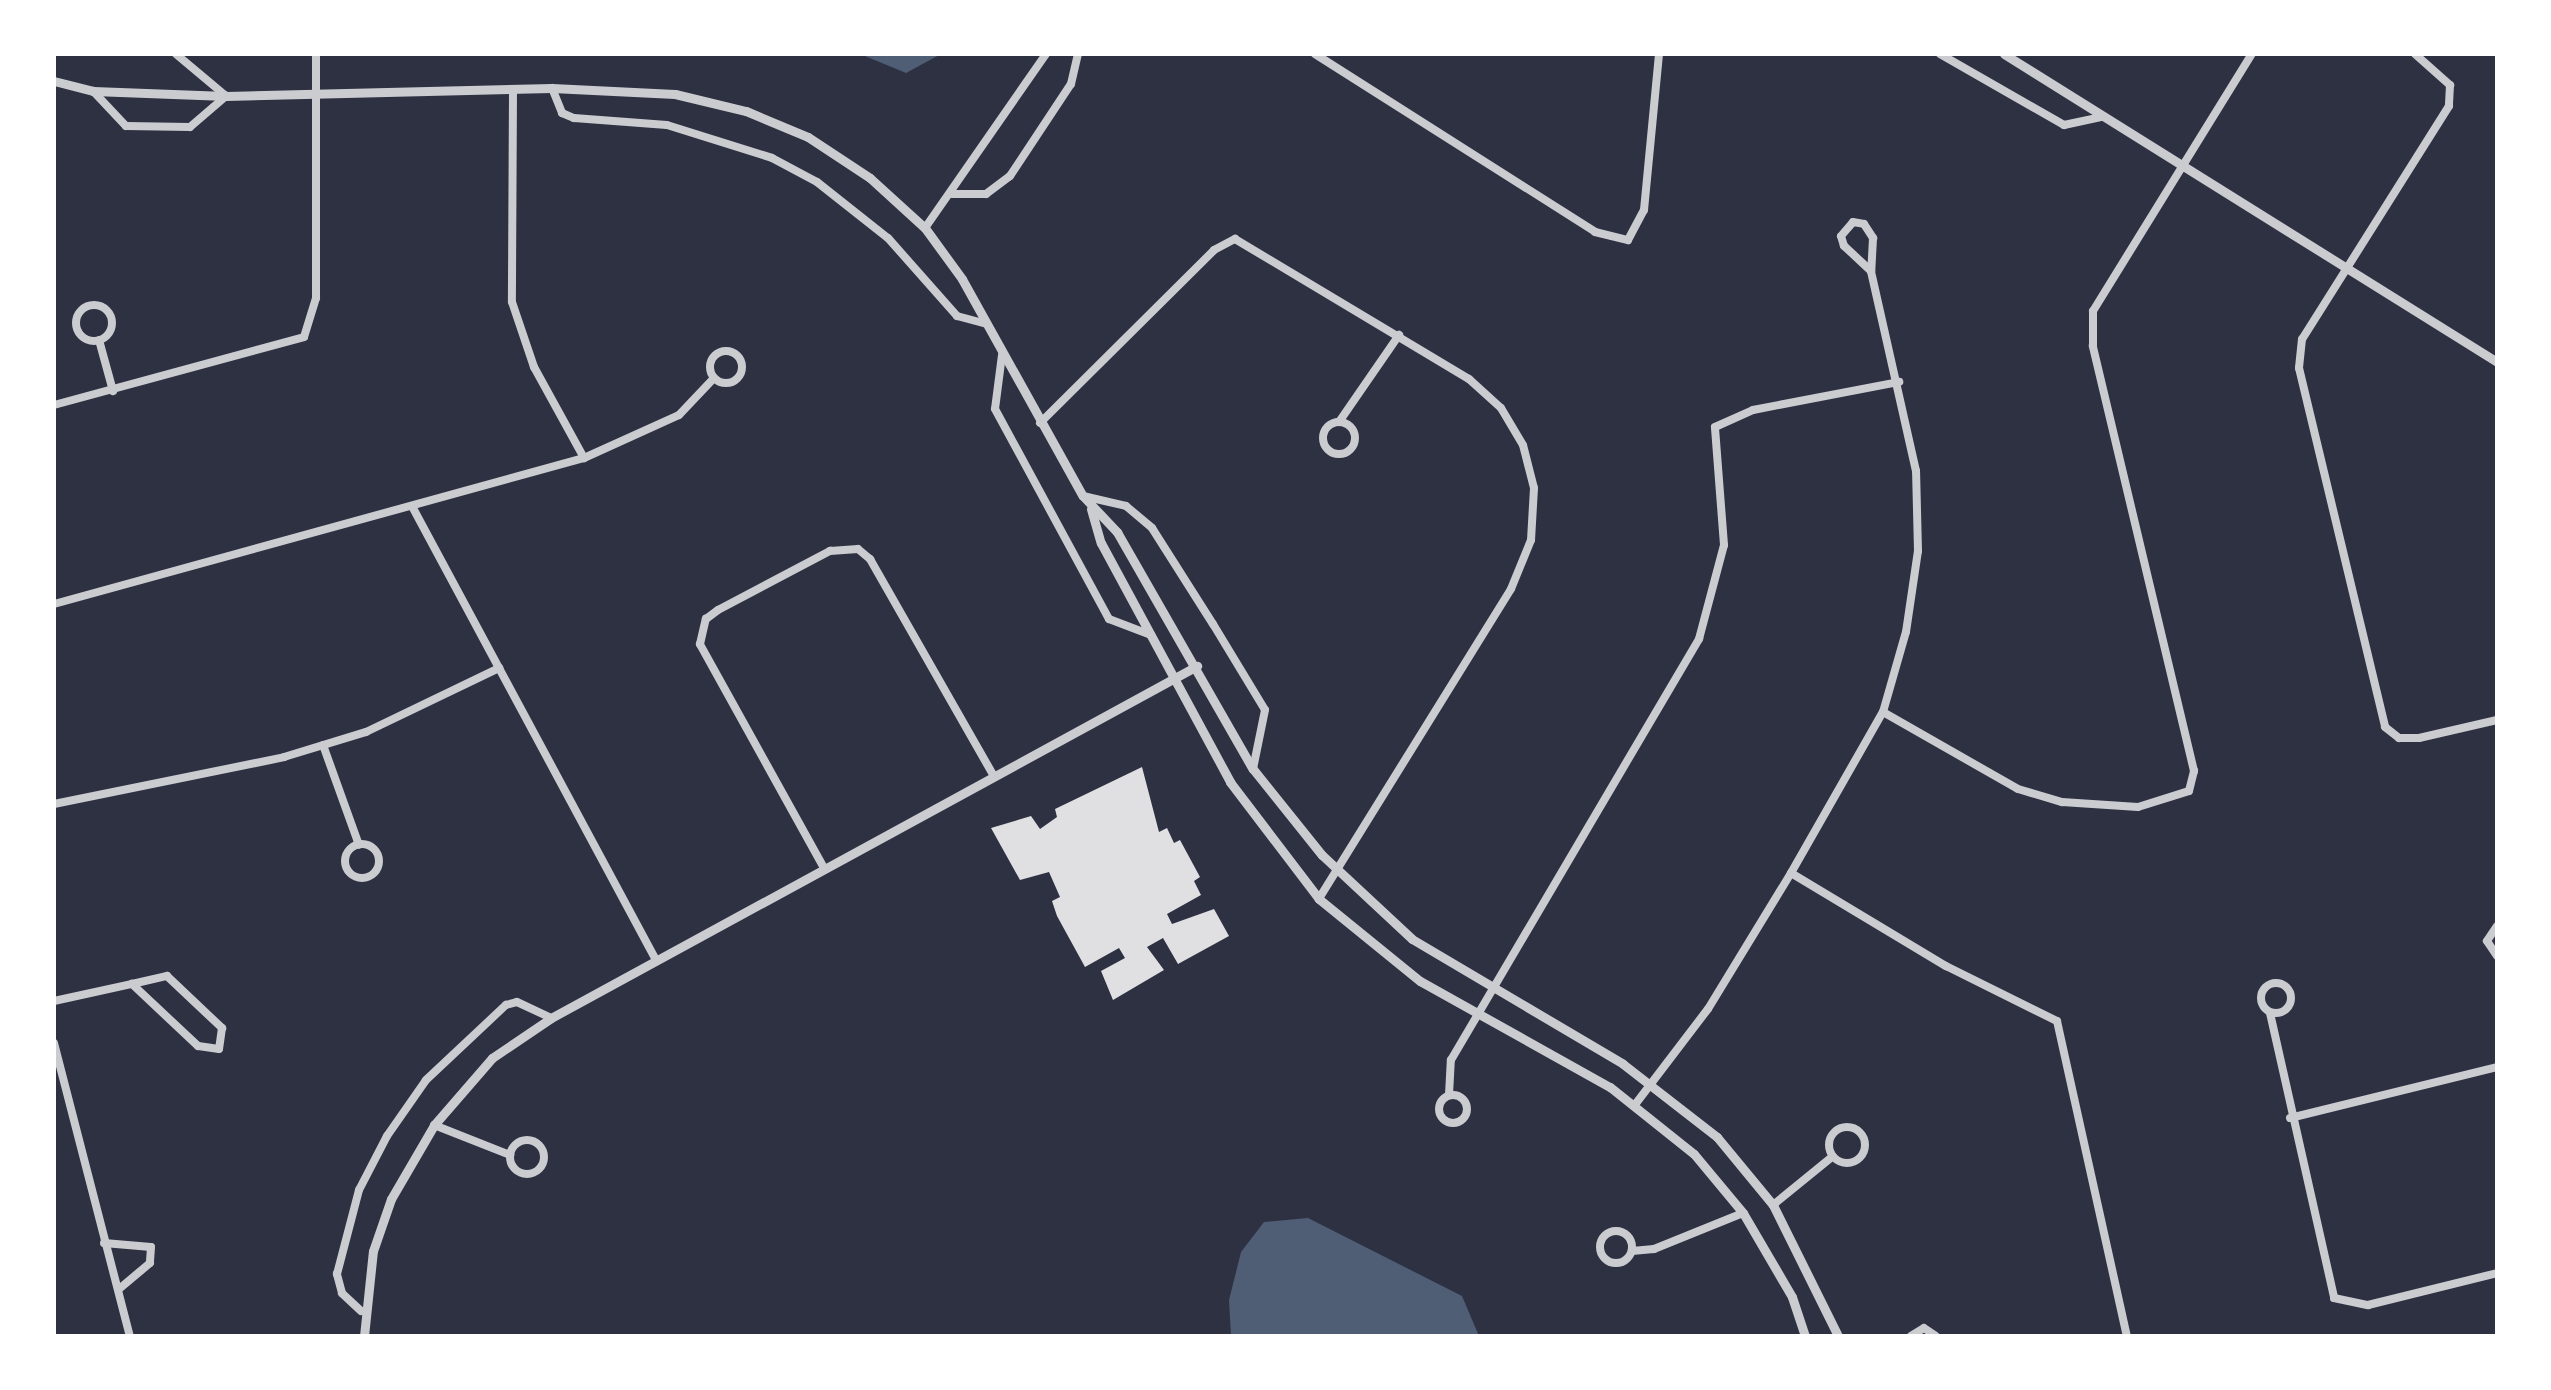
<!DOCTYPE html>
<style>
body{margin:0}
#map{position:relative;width:2551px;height:1390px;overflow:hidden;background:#2d3142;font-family:Cabin,sans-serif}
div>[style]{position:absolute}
.water>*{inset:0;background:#4f5d75}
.building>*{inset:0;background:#e0e0e3}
.minor>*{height:8px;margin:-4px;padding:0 4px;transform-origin:4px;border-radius:4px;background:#caccd0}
.minor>.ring{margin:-4px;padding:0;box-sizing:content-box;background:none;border:8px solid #caccd0;border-radius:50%}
.tertiary>*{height:9px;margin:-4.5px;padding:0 4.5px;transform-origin:4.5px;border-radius:4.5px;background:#caccd0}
span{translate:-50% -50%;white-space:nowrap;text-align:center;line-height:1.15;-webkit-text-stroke:8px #fff;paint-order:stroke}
.frame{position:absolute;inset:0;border:56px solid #fff;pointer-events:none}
</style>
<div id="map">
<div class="water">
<i style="clip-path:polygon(860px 54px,941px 54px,906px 73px)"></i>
<i style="clip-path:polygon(1308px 1218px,1462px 1296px,1479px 1336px,1231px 1336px,1229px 1300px,1241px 1252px,1264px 1222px)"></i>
</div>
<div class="building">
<i style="clip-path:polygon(1142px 767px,1159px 832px,1167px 828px,1174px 843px,1180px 840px,1200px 877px,1194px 881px,1201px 895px,1167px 914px,1172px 924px,1214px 909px,1229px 936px,1178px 964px,1163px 938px,1147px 947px,1164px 970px,1113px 1000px,1101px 971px,1125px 958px,1119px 948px,1085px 967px,1057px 916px,1052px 901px,1060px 897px,1049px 872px,1020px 880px,991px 828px,1031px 816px,1040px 829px,1057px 817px,1055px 809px)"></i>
</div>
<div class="minor">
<i style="left:1315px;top:54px;width:332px;rotate:32.4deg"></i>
<i style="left:1595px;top:232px;width:34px;rotate:14deg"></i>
<i style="left:1628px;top:240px;width:34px;rotate:-62deg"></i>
<i style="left:1644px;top:210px;width:157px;rotate:-84.5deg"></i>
<i style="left:1940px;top:54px;width:143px;rotate:29.8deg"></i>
<i style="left:2064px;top:125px;width:40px;rotate:-12deg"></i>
<i style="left:2415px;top:54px;width:47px;rotate:41.5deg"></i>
<i style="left:2450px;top:85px;width:21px;rotate:93deg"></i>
<i style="left:2449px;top:106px;width:275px;rotate:122.2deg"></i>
<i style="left:2302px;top:339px;width:29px;rotate:96deg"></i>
<i style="left:2299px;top:368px;width:369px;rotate:76.5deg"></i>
<i style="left:2385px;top:727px;width:18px;rotate:38deg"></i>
<i style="left:2399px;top:738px;width:20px"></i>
<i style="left:2419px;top:738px;width:80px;rotate:-13deg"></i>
<i style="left:552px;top:88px;width:27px;rotate:68deg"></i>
<i style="left:562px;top:113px;width:13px;rotate:23deg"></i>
<i style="left:574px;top:118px;width:93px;rotate:4.3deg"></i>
<i style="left:667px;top:125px;width:110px;rotate:17.4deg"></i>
<i style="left:772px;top:158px;width:51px;rotate:28.1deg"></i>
<i style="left:817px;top:182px;width:90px;rotate:38.3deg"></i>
<i style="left:888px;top:238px;width:104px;rotate:48.5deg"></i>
<i style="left:957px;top:316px;width:28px;rotate:15deg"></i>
<i style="left:513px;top:90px;width:212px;rotate:90.3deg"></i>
<i style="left:512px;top:302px;width:69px;rotate:71.3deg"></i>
<i style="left:534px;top:367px;width:104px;rotate:61.2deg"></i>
<i style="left:93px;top:91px;width:48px;rotate:46.7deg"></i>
<i style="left:126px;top:126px;width:64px;rotate:0.9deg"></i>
<i style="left:190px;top:127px;width:48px;rotate:-40.7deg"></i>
<i style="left:226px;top:96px;width:65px;rotate:-140deg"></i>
<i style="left:952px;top:194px;width:34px"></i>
<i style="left:986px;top:194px;width:30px;rotate:-37deg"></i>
<i style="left:1010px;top:176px;width:110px;rotate:-56.5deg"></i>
<i style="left:1071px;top:84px;width:31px;rotate:-77deg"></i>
<i style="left:1853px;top:222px;width:11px;rotate:10deg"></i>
<i style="left:1864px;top:224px;width:17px;rotate:57deg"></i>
<i style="left:1873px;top:238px;width:33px;rotate:93deg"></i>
<i style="left:1871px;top:271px;width:37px;rotate:-137deg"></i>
<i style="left:1844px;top:246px;width:10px;rotate:-107deg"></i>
<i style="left:1841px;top:236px;width:18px;rotate:-49deg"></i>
<i style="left:925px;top:228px;width:212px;rotate:-55.2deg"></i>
<i class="ring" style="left:76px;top:305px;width:28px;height:28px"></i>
<i style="left:99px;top:340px;width:53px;rotate:74.6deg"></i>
<i class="ring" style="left:710px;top:351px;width:24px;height:24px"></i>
<i style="left:1002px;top:355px;width:54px;rotate:97.4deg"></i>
<i style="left:995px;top:409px;width:239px;rotate:61.5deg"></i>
<i style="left:1109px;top:619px;width:45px;rotate:20.9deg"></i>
<i style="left:54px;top:405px;width:259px;rotate:-15.2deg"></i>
<i style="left:304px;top:337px;width:41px;rotate:-72.9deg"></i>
<i style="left:316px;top:298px;width:244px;rotate:-90deg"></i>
<i style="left:1339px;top:422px;width:106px;rotate:-55.4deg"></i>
<i class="ring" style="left:1323px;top:422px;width:24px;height:24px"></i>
<i style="left:1040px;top:423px;width:245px;rotate:-44.8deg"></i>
<i style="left:1214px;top:250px;width:24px;rotate:-28deg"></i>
<i style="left:1235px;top:239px;width:273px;rotate:30.9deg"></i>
<i style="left:1469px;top:379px;width:43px;rotate:42.2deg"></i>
<i style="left:1501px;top:408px;width:43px;rotate:59.3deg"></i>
<i style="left:1523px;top:445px;width:44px;rotate:75.7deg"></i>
<i style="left:1534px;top:488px;width:52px;rotate:93.3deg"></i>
<i style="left:1531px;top:540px;width:53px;rotate:112.2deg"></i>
<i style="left:1511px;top:589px;width:365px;rotate:121.8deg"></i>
<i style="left:1083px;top:496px;width:44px;rotate:13.1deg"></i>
<i style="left:1126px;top:506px;width:34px;rotate:40deg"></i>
<i style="left:1152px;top:528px;width:114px;rotate:57.6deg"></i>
<i style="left:1213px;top:624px;width:100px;rotate:58.8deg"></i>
<i style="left:1265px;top:710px;width:60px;rotate:101.5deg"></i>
<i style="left:413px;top:508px;width:513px;rotate:61.74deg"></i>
<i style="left:54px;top:604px;width:550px;rotate:-15.4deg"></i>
<i style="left:584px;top:458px;width:104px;rotate:-24.4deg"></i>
<i style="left:679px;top:415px;width:51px;rotate:-46.6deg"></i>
<i style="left:1883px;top:712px;width:155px;rotate:29.7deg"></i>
<i style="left:2018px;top:789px;width:46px;rotate:16.5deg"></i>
<i style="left:2062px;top:802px;width:76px;rotate:3.8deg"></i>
<i style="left:2138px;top:807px;width:53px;rotate:-17.4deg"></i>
<i style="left:2189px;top:791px;width:21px;rotate:-76deg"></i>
<i style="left:2194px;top:771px;width:437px;rotate:-103.4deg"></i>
<i style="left:2093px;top:346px;width:35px;rotate:-90deg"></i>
<i style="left:2093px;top:311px;width:302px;rotate:-58.3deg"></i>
<i style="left:323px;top:745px;width:106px;rotate:70.2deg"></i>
<i style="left:54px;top:804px;width:235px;rotate:-11.5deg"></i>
<i style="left:284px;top:757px;width:86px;rotate:-17deg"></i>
<i style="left:366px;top:732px;width:148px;rotate:-25.7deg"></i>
<i class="ring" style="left:345px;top:844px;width:26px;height:26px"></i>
<i style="left:824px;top:868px;width:256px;rotate:-119deg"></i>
<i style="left:700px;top:644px;width:26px;rotate:-77deg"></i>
<i style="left:706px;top:619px;width:15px;rotate:-37deg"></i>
<i style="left:718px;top:610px;width:127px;rotate:-27.8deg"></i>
<i style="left:830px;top:551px;width:28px;rotate:-4deg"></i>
<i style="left:858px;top:549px;width:16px;rotate:40deg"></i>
<i style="left:870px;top:559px;width:249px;rotate:60.3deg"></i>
<i style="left:1791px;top:873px;width:181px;rotate:31deg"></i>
<i style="left:1946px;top:966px;width:124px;rotate:26.4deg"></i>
<i style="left:2057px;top:1021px;width:323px;rotate:77.5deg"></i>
<i style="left:2497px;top:926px;width:18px;rotate:124deg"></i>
<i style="left:2487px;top:941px;width:18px;rotate:56deg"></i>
<i class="ring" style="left:2261px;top:983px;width:22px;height:22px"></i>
<i style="left:54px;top:1001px;width:80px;rotate:-12.3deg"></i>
<i style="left:132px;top:984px;width:36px;rotate:-13deg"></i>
<i style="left:167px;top:976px;width:76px;rotate:43.4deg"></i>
<i style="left:222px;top:1028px;width:21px;rotate:98deg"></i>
<i style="left:219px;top:1049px;width:21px;rotate:-172deg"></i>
<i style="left:198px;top:1046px;width:91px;rotate:-136.8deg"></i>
<i style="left:2270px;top:1013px;width:292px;rotate:77.3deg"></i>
<i style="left:2334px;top:1298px;width:35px;rotate:12deg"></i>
<i style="left:2368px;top:1305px;width:133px;rotate:-13.9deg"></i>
<i style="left:54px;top:1043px;width:303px;rotate:75.5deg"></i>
<i class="ring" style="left:1439px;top:1095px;width:20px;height:20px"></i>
<i style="left:1449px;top:1095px;width:35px;rotate:-87deg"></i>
<i style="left:1451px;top:1060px;width:489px;rotate:-59.5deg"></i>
<i style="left:1699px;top:639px;width:97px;rotate:-75.1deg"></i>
<i style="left:1724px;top:545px;width:118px;rotate:-94.4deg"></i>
<i style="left:1715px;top:427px;width:42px;rotate:-24.1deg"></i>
<i style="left:1753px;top:410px;width:149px;rotate:-10.9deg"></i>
<i style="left:1634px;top:1106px;width:122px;rotate:-52.7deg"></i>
<i style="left:1708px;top:1009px;width:159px;rotate:-58.6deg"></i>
<i style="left:1791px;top:873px;width:185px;rotate:-60.3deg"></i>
<i style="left:1883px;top:712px;width:83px;rotate:-74deg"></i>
<i style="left:1906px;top:632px;width:82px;rotate:-81.6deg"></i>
<i style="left:1918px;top:551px;width:80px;rotate:-91.4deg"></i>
<i style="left:1916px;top:471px;width:205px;rotate:-102.7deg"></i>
<i style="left:2290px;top:1118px;width:213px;rotate:-13.8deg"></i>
<i style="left:434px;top:1125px;width:82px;rotate:21.5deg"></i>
<i class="ring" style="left:1829px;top:1127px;width:28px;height:28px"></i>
<i class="ring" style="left:510px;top:1140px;width:26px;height:26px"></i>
<i style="left:1773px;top:1205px;width:77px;rotate:-39.2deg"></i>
<i class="ring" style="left:1600px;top:1231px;width:24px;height:24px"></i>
<i style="left:104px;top:1243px;width:47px;rotate:4.9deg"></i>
<i style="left:151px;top:1247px;width:16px;rotate:94deg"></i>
<i style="left:150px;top:1263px;width:40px;rotate:140deg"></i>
<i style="left:1632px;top:1251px;width:22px;rotate:-5deg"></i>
<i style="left:1654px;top:1249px;width:96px;rotate:-22deg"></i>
<i style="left:361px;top:1311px;width:26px;rotate:-137deg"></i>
<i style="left:342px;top:1293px;width:20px;rotate:-105deg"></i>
<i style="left:337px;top:1274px;width:87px;rotate:-75.3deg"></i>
<i style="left:359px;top:1190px;width:61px;rotate:-62.6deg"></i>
<i style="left:387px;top:1136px;width:68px;rotate:-55.1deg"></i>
<i style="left:426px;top:1080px;width:110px;rotate:-43.2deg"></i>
<i style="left:506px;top:1005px;width:11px;rotate:-15deg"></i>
<i style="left:517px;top:1002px;width:38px;rotate:25deg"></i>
<i style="left:1911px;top:1336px;width:15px;rotate:-32deg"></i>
<i style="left:1924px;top:1328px;width:14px;rotate:34deg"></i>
</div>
<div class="tertiary">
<i style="left:2004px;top:54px;width:581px;rotate:31.99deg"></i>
<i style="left:54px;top:81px;width:40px;rotate:14.4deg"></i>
<i style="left:93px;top:91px;width:133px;rotate:2.2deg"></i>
<i style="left:226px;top:96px;width:326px;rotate:-1.4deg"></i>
<i style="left:552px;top:88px;width:123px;rotate:2.8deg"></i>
<i style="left:675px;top:94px;width:73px;rotate:13.5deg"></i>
<i style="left:746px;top:111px;width:67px;rotate:22.8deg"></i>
<i style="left:808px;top:137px;width:74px;rotate:33.5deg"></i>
<i style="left:870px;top:178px;width:74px;rotate:42.3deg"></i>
<i style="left:925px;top:228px;width:63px;rotate:54deg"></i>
<i style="left:962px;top:279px;width:248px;rotate:60.9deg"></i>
<i style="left:1083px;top:496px;width:50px;rotate:46.6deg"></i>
<i style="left:1117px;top:532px;width:273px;rotate:60.2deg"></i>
<i style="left:1253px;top:769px;width:110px;rotate:51.3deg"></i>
<i style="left:1322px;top:855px;width:123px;rotate:43deg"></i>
<i style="left:1412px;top:939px;width:245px;rotate:30.6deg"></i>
<i style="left:1623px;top:1064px;width:119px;rotate:37.8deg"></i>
<i style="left:1717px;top:1137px;width:88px;rotate:50.5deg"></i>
<i style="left:1773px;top:1205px;width:146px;rotate:63.6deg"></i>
<i style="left:1091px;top:509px;width:35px;rotate:74deg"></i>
<i style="left:1101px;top:543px;width:272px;rotate:61.6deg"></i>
<i style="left:1230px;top:782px;width:147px;rotate:52.7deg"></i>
<i style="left:1319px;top:899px;width:130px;rotate:39.1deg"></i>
<i style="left:1420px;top:981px;width:218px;rotate:29.2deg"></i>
<i style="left:1610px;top:1087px;width:107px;rotate:38.6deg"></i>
<i style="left:1694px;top:1154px;width:77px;rotate:50.3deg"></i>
<i style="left:1743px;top:1213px;width:97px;rotate:59.7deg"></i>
<i style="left:1792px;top:1297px;width:41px;rotate:71.6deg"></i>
<i style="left:364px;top:1336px;width:85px;rotate:-84deg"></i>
<i style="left:373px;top:1251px;width:55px;rotate:-70.9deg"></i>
<i style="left:391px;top:1199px;width:86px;rotate:-59.8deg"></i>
<i style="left:434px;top:1125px;width:89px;rotate:-49.1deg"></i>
<i style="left:492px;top:1058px;width:71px;rotate:-34.1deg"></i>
<i style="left:551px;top:1018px;width:736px;rotate:-28.59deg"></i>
</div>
<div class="frame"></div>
</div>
